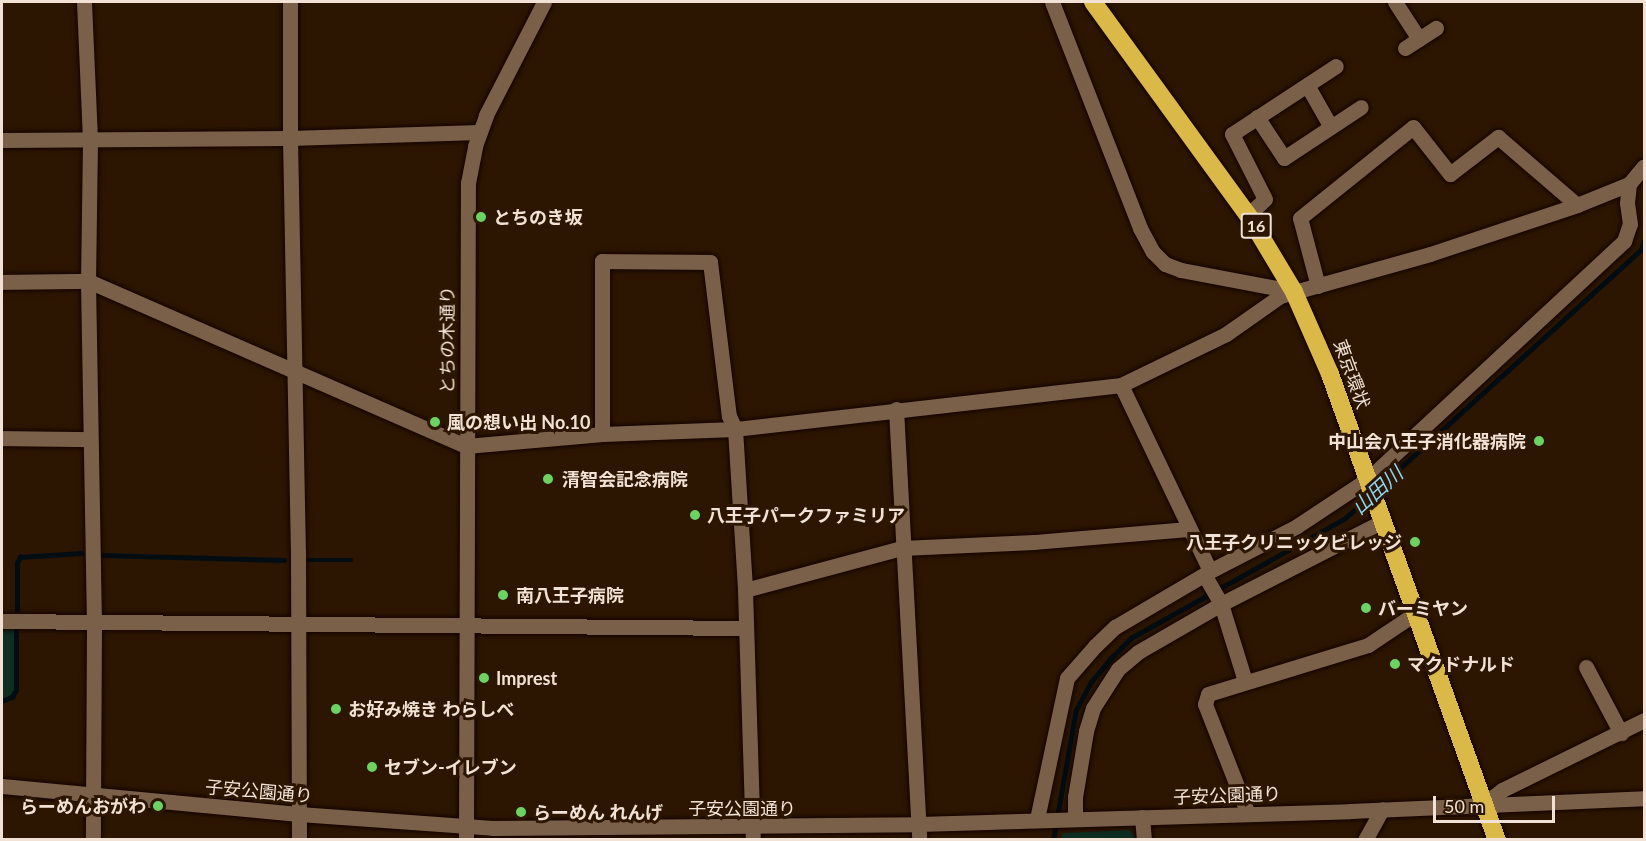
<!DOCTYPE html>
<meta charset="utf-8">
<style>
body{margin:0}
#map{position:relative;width:1646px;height:841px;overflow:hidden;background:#2c1601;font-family:Lato,"Noto Sans JP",sans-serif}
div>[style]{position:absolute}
.green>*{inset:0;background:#0d2e21}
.stream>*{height:4.5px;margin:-2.25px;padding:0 2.25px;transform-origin:2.25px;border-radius:2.25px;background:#020d13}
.roads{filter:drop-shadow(0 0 2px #140200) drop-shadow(0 0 2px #140200)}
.minor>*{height:15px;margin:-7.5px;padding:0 7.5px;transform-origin:7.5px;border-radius:7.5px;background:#7a6048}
.highway>*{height:18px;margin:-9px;padding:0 9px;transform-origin:9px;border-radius:9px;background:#dbb949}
.dots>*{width:16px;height:16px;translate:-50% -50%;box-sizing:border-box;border:3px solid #2c1601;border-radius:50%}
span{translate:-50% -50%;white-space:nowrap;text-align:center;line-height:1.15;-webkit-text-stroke:6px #2c1601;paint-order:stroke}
.shield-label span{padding:2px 4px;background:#2c1601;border:2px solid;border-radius:4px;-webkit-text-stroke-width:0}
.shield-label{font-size:16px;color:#f2e2d5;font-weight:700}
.poi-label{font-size:18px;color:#f2e2d5;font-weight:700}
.left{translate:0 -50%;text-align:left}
.right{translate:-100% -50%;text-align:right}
.street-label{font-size:18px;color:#f2e2d5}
.water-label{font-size:20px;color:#8dd8f8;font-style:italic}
.frame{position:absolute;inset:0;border:3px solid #f2e2d5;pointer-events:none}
.scale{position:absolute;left:1433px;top:796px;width:122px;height:27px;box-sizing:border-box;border:3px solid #f2e2d5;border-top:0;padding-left:8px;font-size:18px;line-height:21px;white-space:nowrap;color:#f2e2d5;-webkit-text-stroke:4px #2c1601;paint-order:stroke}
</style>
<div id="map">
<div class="green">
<i style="clip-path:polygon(2px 621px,16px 622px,16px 690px,12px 697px,2px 701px)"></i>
<i style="clip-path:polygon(1129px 830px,1138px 840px,1061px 840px,1063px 833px)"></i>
</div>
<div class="stream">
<i style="left:1376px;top:490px;width:358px;rotate:-42.2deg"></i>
<i style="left:1641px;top:250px;width:9px;rotate:-72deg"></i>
<i style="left:102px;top:555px;width:182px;rotate:1.6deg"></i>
<i style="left:309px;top:560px;width:42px"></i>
<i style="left:17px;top:610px;width:47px;rotate:-90deg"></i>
<i style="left:17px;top:563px;width:7px;rotate:-63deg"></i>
<i style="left:20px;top:557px;width:61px;rotate:-3.8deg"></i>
<i style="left:2px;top:701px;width:11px;rotate:-22deg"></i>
<i style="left:12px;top:697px;width:8px;rotate:-60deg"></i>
<i style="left:16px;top:690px;width:63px;rotate:-90deg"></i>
<i style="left:1053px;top:840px;width:132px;rotate:-80deg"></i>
<i style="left:1076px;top:710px;width:32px;rotate:-62deg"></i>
<i style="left:1091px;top:682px;width:30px;rotate:-50deg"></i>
<i style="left:1110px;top:659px;width:30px;rotate:-45deg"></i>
<i style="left:1131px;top:638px;width:244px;rotate:-29.2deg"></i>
<i style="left:1344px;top:519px;width:35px;rotate:-41deg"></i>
</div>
<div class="roads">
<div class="minor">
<i style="left:84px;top:2px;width:138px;rotate:87.5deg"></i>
<i style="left:90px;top:140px;width:141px;rotate:90.8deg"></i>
<i style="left:88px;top:281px;width:342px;rotate:89deg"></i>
<i style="left:94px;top:623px;width:217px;rotate:90.3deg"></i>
<i style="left:290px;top:2px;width:136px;rotate:90deg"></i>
<i style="left:290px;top:138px;width:414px;rotate:88.9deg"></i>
<i style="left:298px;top:552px;width:288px;rotate:89.8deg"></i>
<i style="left:1052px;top:2px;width:243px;rotate:68.7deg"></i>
<i style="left:1140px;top:228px;width:27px;rotate:62deg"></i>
<i style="left:1153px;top:252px;width:17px;rotate:45deg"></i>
<i style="left:1165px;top:264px;width:17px;rotate:21deg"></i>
<i style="left:1181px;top:270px;width:113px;rotate:10.7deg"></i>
<i style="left:1395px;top:2px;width:44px;rotate:57deg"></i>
<i style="left:1405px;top:48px;width:37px;rotate:-33deg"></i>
<i style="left:1307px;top:85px;width:48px;rotate:60.3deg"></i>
<i style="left:1257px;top:117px;width:49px;rotate:56.6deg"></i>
<i style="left:1284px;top:158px;width:92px;rotate:-33.5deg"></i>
<i style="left:2px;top:140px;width:288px;rotate:-0.4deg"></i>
<i style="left:290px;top:138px;width:189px;rotate:-1.8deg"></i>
<i style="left:1248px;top:215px;width:23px;rotate:-43deg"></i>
<i style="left:1265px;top:199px;width:73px;rotate:-116.9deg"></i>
<i style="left:1232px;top:134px;width:124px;rotate:-33.2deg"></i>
<i style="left:2px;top:282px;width:86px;rotate:-0.7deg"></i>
<i style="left:88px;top:281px;width:412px;rotate:23.6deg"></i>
<i style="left:466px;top:446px;width:137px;rotate:-5deg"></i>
<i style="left:602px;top:434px;width:133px;rotate:-2.2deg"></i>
<i style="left:735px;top:429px;width:388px;rotate:-6.5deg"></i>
<i style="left:1121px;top:385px;width:117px;rotate:-25.9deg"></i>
<i style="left:1226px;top:334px;width:66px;rotate:-35.1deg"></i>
<i style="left:1280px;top:296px;width:156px;rotate:-15.6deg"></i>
<i style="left:1430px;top:254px;width:155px;rotate:-18.4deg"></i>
<i style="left:1577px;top:205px;width:56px;rotate:-22deg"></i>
<i style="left:1629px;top:184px;width:23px;rotate:-50deg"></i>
<i style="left:1318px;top:286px;width:70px;rotate:-104.8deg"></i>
<i style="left:1300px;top:218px;width:145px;rotate:-38.8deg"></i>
<i style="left:1413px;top:127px;width:60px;rotate:51.8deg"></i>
<i style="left:1450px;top:174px;width:61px;rotate:-37.6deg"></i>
<i style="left:1498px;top:137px;width:104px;rotate:40.7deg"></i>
<i style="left:1121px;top:385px;width:206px;rotate:64.4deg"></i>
<i style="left:896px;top:409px;width:432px;rotate:86.9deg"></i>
<i style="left:602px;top:434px;width:173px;rotate:-90deg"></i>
<i style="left:602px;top:261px;width:108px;rotate:0.5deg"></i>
<i style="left:710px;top:262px;width:155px;rotate:83deg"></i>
<i style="left:729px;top:416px;width:14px;rotate:65deg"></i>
<i style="left:735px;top:429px;width:161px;rotate:86.4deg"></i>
<i style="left:745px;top:590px;width:250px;rotate:88.2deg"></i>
<i style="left:2px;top:438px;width:87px;rotate:0.7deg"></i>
<i style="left:1205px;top:576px;width:32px;rotate:60deg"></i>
<i style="left:1221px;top:604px;width:81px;rotate:72.7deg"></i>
<i style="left:745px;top:590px;width:163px;rotate:-15deg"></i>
<i style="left:902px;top:548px;width:132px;rotate:-2.6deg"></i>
<i style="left:1034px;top:542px;width:156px;rotate:-4.8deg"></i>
<i style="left:2px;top:621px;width:744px;rotate:0.54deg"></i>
<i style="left:1586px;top:667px;width:75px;rotate:62.1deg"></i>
<i style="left:2px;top:786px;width:298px;rotate:5.4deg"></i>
<i style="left:299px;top:814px;width:194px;rotate:4.1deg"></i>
<i style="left:492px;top:828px;width:426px;rotate:-0.5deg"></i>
<i style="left:918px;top:824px;width:432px;rotate:-1.7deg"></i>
<i style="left:1350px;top:811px;width:294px;rotate:-2.5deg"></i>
<i style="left:1484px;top:804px;width:23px;rotate:-38deg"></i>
<i style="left:1502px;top:790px;width:158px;rotate:-26.2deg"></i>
<i style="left:1248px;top:814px;width:118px;rotate:-111.4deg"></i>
<i style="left:1205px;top:704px;width:10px;rotate:-73deg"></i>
<i style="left:1208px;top:694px;width:167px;rotate:-17deg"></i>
<i style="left:1368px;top:645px;width:58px;rotate:-33.7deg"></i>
<i style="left:1142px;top:817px;width:23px;rotate:85deg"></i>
<i style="left:1075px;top:818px;width:21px;rotate:-90deg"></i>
<i style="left:1075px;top:797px;width:67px;rotate:-80.5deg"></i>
<i style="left:1086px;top:731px;width:24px;rotate:-73deg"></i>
<i style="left:1093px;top:708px;width:46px;rotate:-57.3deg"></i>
<i style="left:1118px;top:669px;width:26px;rotate:-40deg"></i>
<i style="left:1138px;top:652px;width:96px;rotate:-30deg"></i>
<i style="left:1221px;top:604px;width:182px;rotate:-27.1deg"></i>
<i style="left:1037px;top:819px;width:144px;rotate:-78deg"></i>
<i style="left:1067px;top:678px;width:43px;rotate:-48.8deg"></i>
<i style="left:1095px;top:646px;width:28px;rotate:-44deg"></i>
<i style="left:1115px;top:627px;width:110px;rotate:-30.5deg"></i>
<i style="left:1210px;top:571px;width:98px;rotate:-27.3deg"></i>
<i style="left:1297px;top:526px;width:85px;rotate:-33.5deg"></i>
<i style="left:1368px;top:479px;width:350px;rotate:-42.9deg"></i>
<i style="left:1624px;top:241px;width:18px;rotate:-71deg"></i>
<i style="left:1630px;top:224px;width:21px;rotate:-98deg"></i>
<i style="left:1627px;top:203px;width:19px;rotate:-84deg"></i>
<i style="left:466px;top:840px;width:657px;rotate:-89.83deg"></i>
<i style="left:468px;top:183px;width:38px;rotate:-79deg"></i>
<i style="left:475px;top:146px;width:33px;rotate:-70deg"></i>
<i style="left:486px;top:115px;width:127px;rotate:-62.8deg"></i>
<i style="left:1365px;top:840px;width:35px;rotate:-61deg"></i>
</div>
<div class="highway">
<i style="left:1093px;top:2px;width:263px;rotate:54deg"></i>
<i style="left:1248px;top:215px;width:90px;rotate:59.1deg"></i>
<i style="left:1294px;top:292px;width:90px;rotate:66.3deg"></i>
<i style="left:1330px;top:374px;width:495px;rotate:70.3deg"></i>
</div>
</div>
<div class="dots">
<i style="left:481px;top:217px;background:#6cd362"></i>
<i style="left:435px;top:422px;background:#6cd362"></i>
<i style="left:1539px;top:441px;background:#6cd362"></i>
<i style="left:548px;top:479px;background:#6cd362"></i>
<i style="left:695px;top:515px;background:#6cd362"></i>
<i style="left:1415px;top:542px;background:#6cd362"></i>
<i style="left:503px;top:595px;background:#6cd362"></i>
<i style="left:1366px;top:608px;background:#6cd362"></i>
<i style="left:1395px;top:664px;background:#6cd362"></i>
<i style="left:484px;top:678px;background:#6cd362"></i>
<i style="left:336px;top:709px;background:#6cd362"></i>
<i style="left:372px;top:767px;background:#6cd362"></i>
<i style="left:158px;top:806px;background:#6cd362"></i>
<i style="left:521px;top:812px;background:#6cd362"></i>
</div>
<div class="shield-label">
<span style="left:1256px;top:226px">16</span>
</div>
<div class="poi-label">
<span class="left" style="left:493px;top:217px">とちのき坂</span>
<span class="left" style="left:447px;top:422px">風の想い出 No.10</span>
<span class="right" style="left:1526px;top:441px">中山会八王子消化器病院</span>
<span class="left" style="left:562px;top:479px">清智会記念病院</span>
<span class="left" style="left:707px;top:515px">八王子パークファミリア</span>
<span class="right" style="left:1402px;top:542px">八王子クリニックビレッジ</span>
<span class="left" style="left:516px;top:595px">南八王子病院</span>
<span class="left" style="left:1378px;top:608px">バーミヤン</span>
<span class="left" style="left:1407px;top:664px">マクドナルド</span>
<span class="left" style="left:496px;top:678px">Imprest</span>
<span class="left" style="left:348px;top:709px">お好み焼き わらしべ</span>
<span class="left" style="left:384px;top:767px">セブン-イレブン</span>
<span class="right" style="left:146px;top:806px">らーめんおがわ</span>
<span class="left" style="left:533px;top:812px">らーめん れんげ</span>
</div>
<div class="street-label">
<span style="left:447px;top:340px;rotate:-90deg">とちの木通り</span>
<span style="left:1352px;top:374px;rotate:70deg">東京環状</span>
<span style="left:259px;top:791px;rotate:5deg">子安公園通り</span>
<span style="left:1227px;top:795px;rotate:-2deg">子安公園通り</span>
<span style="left:742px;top:808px">子安公園通り</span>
</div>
<div class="water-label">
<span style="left:1377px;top:490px;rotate:-42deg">山田川</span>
</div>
<div class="frame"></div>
<div class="scale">50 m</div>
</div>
